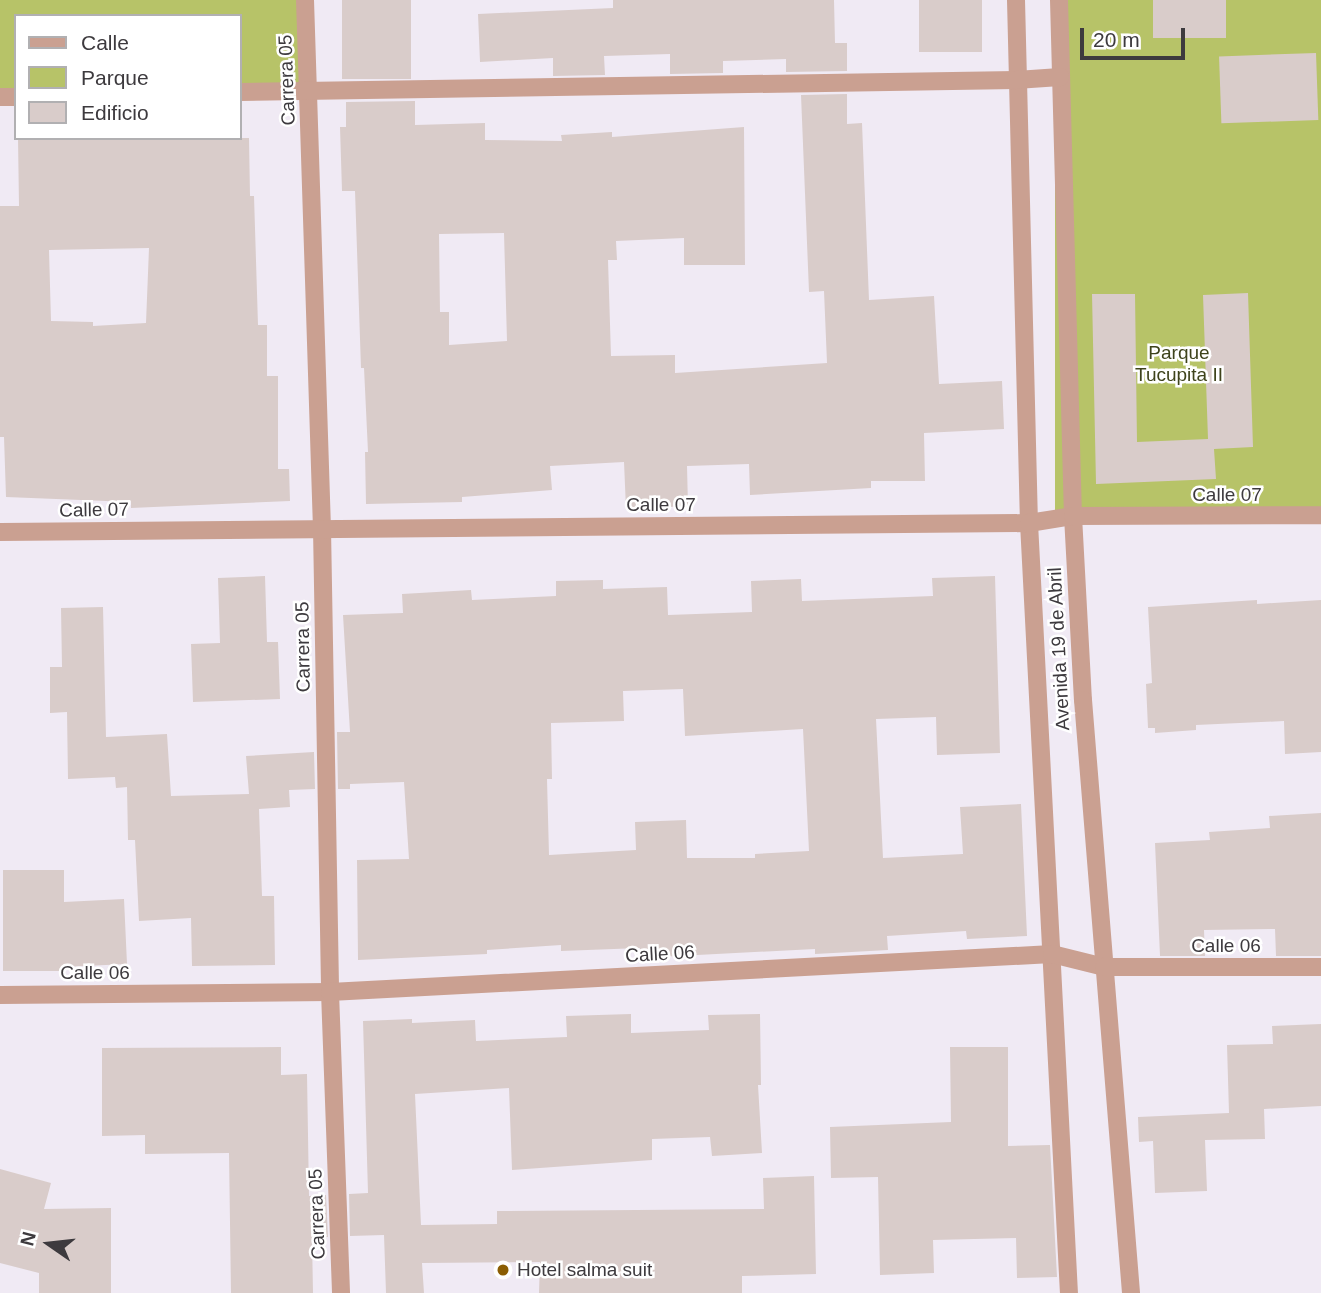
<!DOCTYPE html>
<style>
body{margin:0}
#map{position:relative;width:1321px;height:1293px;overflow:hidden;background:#f0eaf4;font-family:Arial,sans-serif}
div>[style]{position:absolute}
.green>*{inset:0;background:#b7c368;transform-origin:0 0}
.building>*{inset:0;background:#d9ccca;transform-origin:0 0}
.minor>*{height:18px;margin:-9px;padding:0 9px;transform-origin:9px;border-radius:9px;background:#caa091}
.dots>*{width:19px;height:19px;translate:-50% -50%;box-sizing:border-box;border:4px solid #fff;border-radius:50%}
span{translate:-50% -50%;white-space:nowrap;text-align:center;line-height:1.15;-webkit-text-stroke:5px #fff;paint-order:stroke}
.street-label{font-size:19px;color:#3d3a3e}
.park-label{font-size:19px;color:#3e431b}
.poi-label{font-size:19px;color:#3d3a3e}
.left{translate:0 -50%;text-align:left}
.legend{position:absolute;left:14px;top:14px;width:228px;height:126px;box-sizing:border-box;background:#fff;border:2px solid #b1b0b2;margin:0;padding:9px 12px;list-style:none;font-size:21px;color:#3d3a3e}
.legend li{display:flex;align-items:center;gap:14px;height:35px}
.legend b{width:35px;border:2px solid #b1b0b2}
.north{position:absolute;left:14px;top:1209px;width:70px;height:70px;-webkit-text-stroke:5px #fff;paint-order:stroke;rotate:284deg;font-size:19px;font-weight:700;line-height:28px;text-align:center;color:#3d3a3e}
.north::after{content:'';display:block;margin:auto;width:24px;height:32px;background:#3d3a3e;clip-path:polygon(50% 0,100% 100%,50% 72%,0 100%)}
.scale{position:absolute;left:1080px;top:28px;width:105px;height:32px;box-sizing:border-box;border:4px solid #3d3a3e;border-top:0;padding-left:9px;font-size:21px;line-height:24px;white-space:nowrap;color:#3d3a3e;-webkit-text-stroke:5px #fff;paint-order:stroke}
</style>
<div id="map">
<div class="green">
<i style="clip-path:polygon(0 0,305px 0,308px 91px,240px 92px,240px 16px,16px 16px,16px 97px,0 97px)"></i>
<i style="left:1055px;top:0;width:266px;height:524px"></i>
</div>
<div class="building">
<i style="left:342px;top:0;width:69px;height:79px"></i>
<i style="clip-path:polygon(613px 0,834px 0,835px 43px,847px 43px,847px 71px,786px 72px,786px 59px,723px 61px,723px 73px,670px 74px,670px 54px,604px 56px,605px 75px,553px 76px,553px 58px,480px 62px,478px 14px,613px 8px)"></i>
<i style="left:919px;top:0;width:63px;height:52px"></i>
<i style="left:1153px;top:0;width:73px;height:38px"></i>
<i style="left:1316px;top:53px;width:67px;height:97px;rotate:88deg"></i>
<i style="clip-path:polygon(evenodd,847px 94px,847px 124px,862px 123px,869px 300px,934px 296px,939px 384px,1002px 381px,1004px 429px,924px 433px,925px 481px,871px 481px,871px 488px,750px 495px,749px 464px,687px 466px,688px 506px,626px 509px,624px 462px,550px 466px,552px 490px,462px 497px,462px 502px,366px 504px,365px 452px,368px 452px,364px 368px,361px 368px,355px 191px,342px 191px,340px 127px,346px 127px,346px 102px,415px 101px,415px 125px,485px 123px,485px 140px,562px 141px,561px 135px,612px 132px,612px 137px,744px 127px,745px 265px,684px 265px,684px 238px,616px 241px,617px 260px,608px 260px,611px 356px,675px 355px,675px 373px,827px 363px,824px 291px,809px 292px,801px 95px,847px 94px,504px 233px,507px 341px,449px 345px,449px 312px,440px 312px,439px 234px,504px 233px)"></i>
<i style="clip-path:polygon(evenodd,18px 138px,249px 138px,250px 196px,254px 196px,258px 325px,267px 325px,267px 376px,278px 376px,278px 469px,289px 469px,290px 501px,131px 508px,131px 502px,6px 497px,4px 437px,0 437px,0 206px,19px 206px,18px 138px,149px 248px,146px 323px,93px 326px,93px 322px,51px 321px,49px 250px,149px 248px)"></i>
<i style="clip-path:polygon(1248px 293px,1253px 447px,1214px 449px,1216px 479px,1096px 484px,1092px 294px,1135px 294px,1137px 442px,1208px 439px,1203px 295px)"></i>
<i style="clip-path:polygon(265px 576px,267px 642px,278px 642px,280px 699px,193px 702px,191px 644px,220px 643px,218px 578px)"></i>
<i style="clip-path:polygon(evenodd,995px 576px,1000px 753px,937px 755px,936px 717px,876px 719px,883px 858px,963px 854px,960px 807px,1021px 804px,1027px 936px,967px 939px,966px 931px,887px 936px,888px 950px,815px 954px,815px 949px,640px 958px,640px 948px,561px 951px,561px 945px,487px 950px,487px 954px,358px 960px,357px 860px,409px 859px,404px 782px,350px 784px,350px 789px,338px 789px,337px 732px,350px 732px,343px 615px,403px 613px,402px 594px,471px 590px,472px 600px,556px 596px,556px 581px,603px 580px,603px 589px,667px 587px,668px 615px,752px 612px,751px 581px,801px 579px,802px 601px,933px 596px,932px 578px,995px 576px,683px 689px,685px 736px,803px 729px,809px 851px,755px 854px,755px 858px,687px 858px,686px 820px,635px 822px,636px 850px,549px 855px,547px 779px,552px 779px,551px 723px,624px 721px,623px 691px,683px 689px)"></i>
<i style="clip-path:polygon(1257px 600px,1257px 604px,1321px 600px,1321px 752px,1285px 754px,1284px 721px,1196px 725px,1196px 730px,1155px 733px,1155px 728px,1148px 728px,1146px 684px,1152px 683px,1148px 607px)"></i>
<i style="clip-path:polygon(103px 607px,106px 737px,167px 734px,171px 796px,249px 794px,246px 756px,314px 752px,315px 789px,289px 790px,290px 807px,259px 809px,262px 896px,274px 896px,275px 965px,192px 966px,191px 918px,139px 921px,135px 840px,128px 840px,127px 787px,116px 788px,115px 777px,68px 779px,67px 712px,50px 713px,50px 667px,62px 667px,61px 608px)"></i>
<i style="clip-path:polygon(1321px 813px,1321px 956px,1276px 956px,1275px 929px,1204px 930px,1205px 956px,1160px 956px,1155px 843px,1210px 840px,1209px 832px,1270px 828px,1269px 816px)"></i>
<i style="clip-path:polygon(3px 870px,64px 870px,64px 902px,124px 899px,127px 964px,63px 967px,63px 971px,3px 971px)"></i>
<i style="clip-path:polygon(631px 1014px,631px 1033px,709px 1030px,708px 1015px,760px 1014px,761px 1085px,758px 1085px,762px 1153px,712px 1156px,710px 1137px,652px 1139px,652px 1160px,512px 1170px,509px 1088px,415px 1094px,421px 1225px,497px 1224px,497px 1211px,764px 1209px,763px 1178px,814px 1176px,816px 1274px,742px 1276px,742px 1293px,539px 1293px,540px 1262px,422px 1263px,424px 1293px,386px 1293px,384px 1235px,350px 1236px,349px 1194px,368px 1193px,363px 1021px,412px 1019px,412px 1023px,475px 1020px,476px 1041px,567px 1037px,566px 1016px)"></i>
<i style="clip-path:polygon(1321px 1024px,1321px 1106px,1264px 1109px,1265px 1139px,1205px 1140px,1207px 1191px,1155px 1193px,1153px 1141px,1139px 1142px,1138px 1117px,1229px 1113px,1227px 1045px,1273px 1044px,1272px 1026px)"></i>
<i style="clip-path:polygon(281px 1047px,281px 1075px,307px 1074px,309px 1196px,326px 1195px,328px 1237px,312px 1238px,313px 1293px,231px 1293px,229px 1153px,145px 1154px,145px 1135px,102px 1136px,102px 1048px)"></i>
<i style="clip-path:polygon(950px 1047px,1008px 1047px,1008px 1146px,1050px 1145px,1057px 1277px,1017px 1278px,1016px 1238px,933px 1240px,934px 1273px,880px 1275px,878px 1177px,831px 1178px,830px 1127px,951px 1122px)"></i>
<i style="clip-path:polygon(0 1169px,51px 1183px,44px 1209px,111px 1208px,111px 1293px,39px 1293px,39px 1273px,0 1263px)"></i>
</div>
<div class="minor">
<i style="left:305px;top:0;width:528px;rotate:88.16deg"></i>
<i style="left:322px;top:528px;width:464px;rotate:89deg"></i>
<i style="left:330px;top:992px;width:301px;rotate:87.9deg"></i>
<i style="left:1016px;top:0;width:523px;rotate:88.58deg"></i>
<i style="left:1029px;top:523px;width:771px;rotate:87.03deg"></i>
<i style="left:1059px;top:0;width:516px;rotate:88.45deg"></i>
<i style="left:1073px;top:516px;width:184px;rotate:86.9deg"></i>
<i style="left:1083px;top:700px;width:595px;rotate:85.37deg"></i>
<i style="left:240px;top:92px;width:776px;rotate:-0.89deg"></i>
<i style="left:1016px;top:80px;width:44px;rotate:-3.9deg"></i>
<i style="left:0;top:97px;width:16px"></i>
<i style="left:0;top:532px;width:1029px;rotate:-0.5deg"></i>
<i style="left:1029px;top:523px;width:45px;rotate:-9deg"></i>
<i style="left:1073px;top:516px;width:248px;rotate:-0.2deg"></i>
<i style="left:0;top:995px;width:330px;rotate:-0.5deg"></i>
<i style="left:330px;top:992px;width:723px;rotate:-3.01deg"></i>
<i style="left:1052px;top:954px;width:54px;rotate:14deg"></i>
<i style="left:1104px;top:967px;width:217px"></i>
</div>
<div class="dots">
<i style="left:503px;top:1270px;background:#8b5d03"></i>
</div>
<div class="street-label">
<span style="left:287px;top:80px;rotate:-92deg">Carrera 05</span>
<span style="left:1227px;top:495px">Calle 07</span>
<span style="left:661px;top:505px">Calle 07</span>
<span style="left:94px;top:510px;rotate:-1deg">Calle 07</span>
<span style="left:303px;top:647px;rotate:-91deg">Carrera 05</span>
<span style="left:1059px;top:649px;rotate:-93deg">Avenida 19 de Abril</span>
<span style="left:1226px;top:946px">Calle 06</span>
<span style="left:660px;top:954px;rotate:-3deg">Calle 06</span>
<span style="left:95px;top:973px">Calle 06</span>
<span style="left:317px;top:1214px;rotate:-92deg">Carrera 05</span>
</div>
<div class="park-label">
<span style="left:1179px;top:364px">Parque<br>Tucupita II</span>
</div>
<div class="poi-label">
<span class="left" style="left:517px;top:1270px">Hotel salma suit</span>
</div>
<ul class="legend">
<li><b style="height:9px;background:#caa091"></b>Calle</li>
<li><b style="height:19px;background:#b7c368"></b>Parque</li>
<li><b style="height:19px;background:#d9ccca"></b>Edificio</li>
</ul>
<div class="north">N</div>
<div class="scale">20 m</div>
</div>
